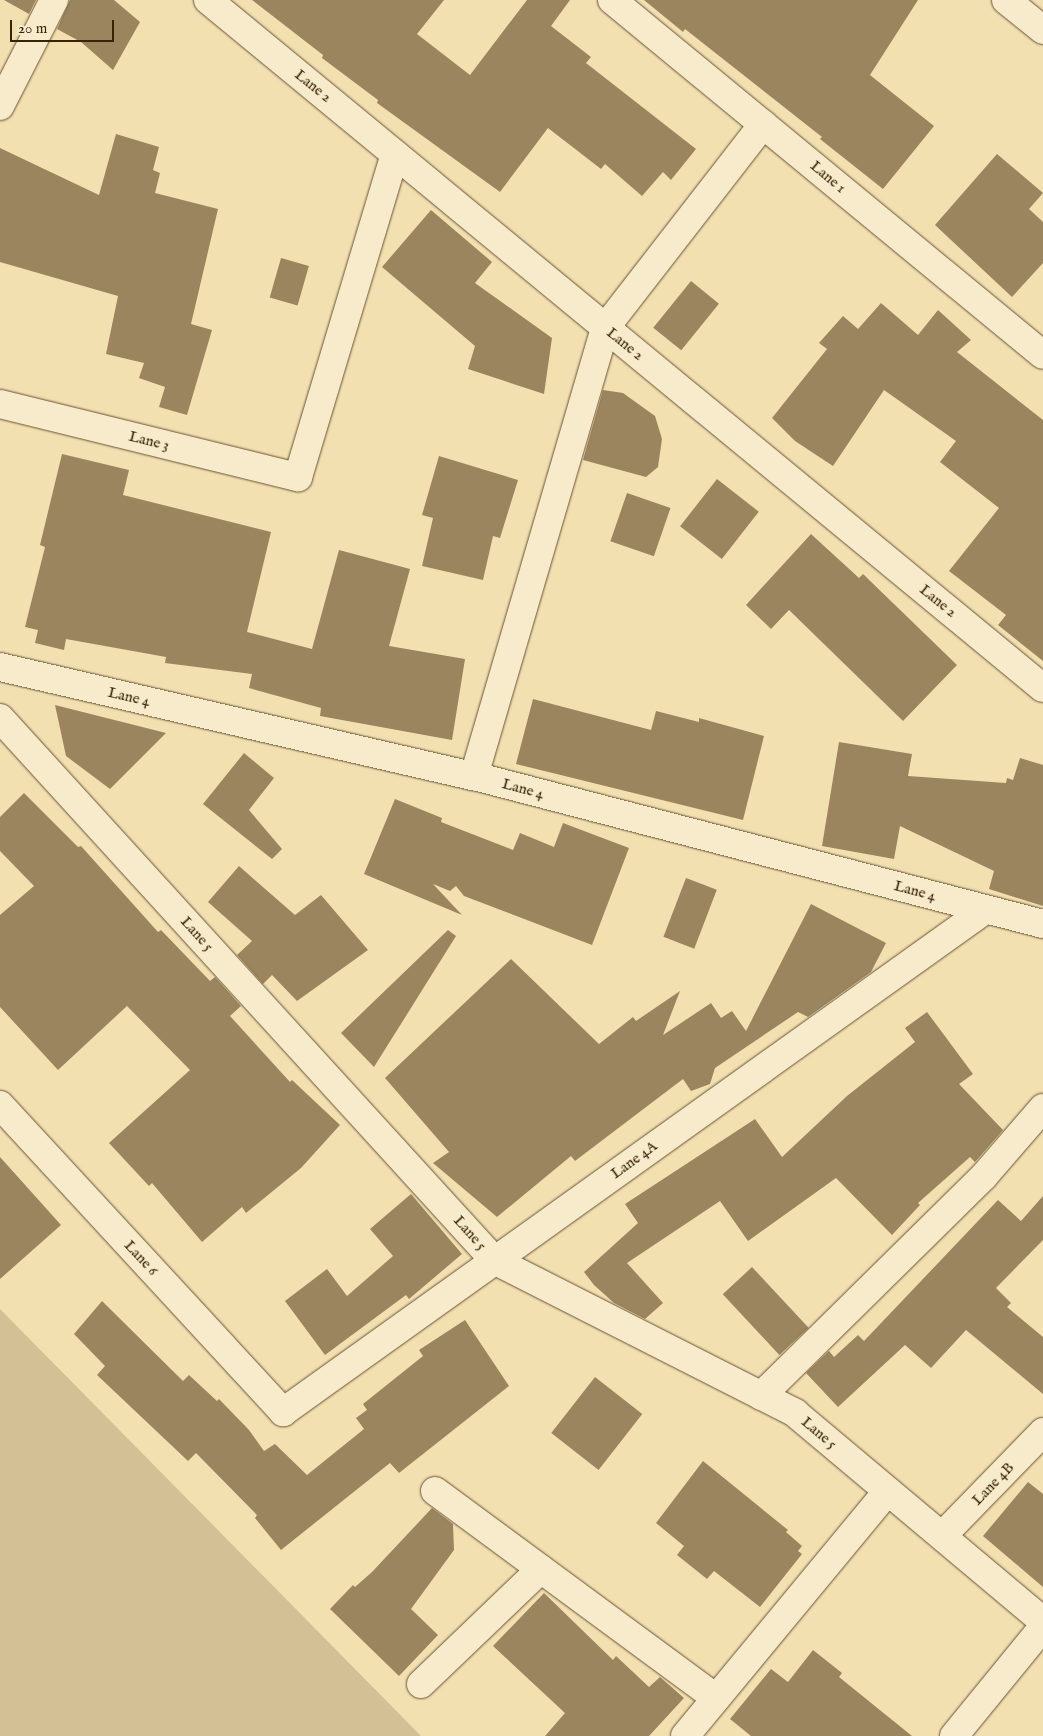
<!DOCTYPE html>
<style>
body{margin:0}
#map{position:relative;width:1043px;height:1736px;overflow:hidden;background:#f3e0b1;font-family:"IM FELL English",serif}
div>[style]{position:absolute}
.green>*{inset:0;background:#d3c094}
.building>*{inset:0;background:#9a855f;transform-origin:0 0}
.roads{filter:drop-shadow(0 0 1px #685232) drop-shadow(0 0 1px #685232)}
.minor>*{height:28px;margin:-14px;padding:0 14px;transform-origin:14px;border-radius:14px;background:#f7ebcc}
span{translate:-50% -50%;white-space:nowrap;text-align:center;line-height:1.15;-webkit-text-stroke:5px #f7ebcc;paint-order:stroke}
.street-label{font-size:15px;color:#392307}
.scale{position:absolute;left:10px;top:20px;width:104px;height:22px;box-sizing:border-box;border:2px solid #392307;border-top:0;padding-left:6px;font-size:15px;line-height:18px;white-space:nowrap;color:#392307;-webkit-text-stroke:4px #f7ebcc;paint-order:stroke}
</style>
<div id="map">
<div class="green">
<i style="clip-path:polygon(0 1309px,421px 1736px,0 1736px)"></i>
</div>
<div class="building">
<i style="clip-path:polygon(4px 0,36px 0,29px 14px)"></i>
<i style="clip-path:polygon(70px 0,114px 0,140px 22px,113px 70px,81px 42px,57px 29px)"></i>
<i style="clip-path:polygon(252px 0,444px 0,417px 34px,470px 75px,527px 0,570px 0,551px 26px,591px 57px,586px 63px,696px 149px,671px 180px,663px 172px,642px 196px,605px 164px,601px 169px,548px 128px,500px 192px,377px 103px,378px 100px,322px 58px,323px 55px)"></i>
<i style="clip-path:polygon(644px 0,918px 0,870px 75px,934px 126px,883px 189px,820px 139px,822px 137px,685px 29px,683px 32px)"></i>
<i style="clip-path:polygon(116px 134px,159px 147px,153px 170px,160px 173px,155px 193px,218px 209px,191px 324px,212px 330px,187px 415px,159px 407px,165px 387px,139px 378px,144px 363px,106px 354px,118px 296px,0 262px,0 148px,99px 195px)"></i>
<i style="clip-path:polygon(997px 154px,1043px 193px,1029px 209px,1043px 222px,1043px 263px,1012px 297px,935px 225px)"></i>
<i style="clip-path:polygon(431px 210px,492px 262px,475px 283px,552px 338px,544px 394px,468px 369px,475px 346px,382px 267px)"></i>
<i style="left:281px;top:258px;width:29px;height:41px;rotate:16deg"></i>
<i style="left:691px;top:281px;width:36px;height:60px;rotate:39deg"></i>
<i style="clip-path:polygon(881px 303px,918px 335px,938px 310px,971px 340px,957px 352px,1043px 420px,1043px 661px,998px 625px,1006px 615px,949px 571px,999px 508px,940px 462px,956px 441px,884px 390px,833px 466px,795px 441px,772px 418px,827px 349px,819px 343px,843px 316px,858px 329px)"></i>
<i style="clip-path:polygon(603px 390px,623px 393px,655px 416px,662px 439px,658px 467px,646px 477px,583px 460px)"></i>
<i style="clip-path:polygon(62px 454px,129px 470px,123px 495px,271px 532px,247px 632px,312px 649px,339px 550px,410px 569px,389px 646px,465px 659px,452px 740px,320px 716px,321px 708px,249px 688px,252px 674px,165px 663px,166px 657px,66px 639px,64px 650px,35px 643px,38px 630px,25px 627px,45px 547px,40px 545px)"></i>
<i style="clip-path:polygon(439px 456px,518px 480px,500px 538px,493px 536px,483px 580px,422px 566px,433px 518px,422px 515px)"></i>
<i style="left:717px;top:479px;width:53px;height:60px;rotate:38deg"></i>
<i style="left:627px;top:493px;width:46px;height:51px;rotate:19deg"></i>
<i style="clip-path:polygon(811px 534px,859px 578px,863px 574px,957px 665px,903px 721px,789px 610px,771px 629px,746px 605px)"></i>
<i style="clip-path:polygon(533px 699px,651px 730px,656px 711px,699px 722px,699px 718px,764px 736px,743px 820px,516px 764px)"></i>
<i style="clip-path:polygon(55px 705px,166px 733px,110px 789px,66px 756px)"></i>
<i style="clip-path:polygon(839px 742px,912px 754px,908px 776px,1006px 783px,1007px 778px,1013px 780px,1020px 758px,1043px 765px,1043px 906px,989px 889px,994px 871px,900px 826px,894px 859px,822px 846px)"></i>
<i style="clip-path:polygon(244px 753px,274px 778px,249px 810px,282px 849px,272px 859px,203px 804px)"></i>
<i style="clip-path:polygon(24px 793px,78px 847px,81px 846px,158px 932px,161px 930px,210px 981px,215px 977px,241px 1006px,230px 1016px,290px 1082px,292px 1080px,340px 1125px,301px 1168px,246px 1213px,242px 1207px,202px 1242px,152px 1183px,149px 1186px,109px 1143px,190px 1070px,127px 1006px,58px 1070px,0 1007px,0 915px,34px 886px,0 851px,0 817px)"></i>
<i style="clip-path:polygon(395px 799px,442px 818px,441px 822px,513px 850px,520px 833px,554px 847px,563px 823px,629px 848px,592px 945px,464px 896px,456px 886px,450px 891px,433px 884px,462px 915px,364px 874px)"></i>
<i style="clip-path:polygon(239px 866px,295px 915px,321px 895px,368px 950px,297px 1001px,272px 975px,263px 984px,237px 955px,252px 941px,208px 902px)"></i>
<i style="left:686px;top:878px;width:33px;height:63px;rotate:21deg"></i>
<i style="clip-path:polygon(811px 904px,886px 943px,871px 972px,808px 1017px,798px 1012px,715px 1068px,710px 1084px,691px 1091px,683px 1079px,575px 1161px,571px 1156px,497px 1217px,433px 1163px,449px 1152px,385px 1078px,511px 959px,599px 1044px,633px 1017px,636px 1021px,680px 991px,663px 1035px,711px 1003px,721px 1018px,732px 1011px,746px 1031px)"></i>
<i style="clip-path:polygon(448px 930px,456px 936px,374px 1067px,341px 1033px)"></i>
<i style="clip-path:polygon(927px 1012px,973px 1074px,959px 1084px,1003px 1130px,975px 1162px,970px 1157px,918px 1203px,920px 1205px,892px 1235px,836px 1178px,748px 1241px,720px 1201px,627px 1263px,663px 1303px,645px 1319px,614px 1303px,594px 1285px,584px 1272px,638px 1223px,625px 1204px,755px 1119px,782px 1157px,847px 1096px,915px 1042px,905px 1028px)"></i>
<i style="clip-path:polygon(0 1157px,61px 1225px,0 1279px)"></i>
<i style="clip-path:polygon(411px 1194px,462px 1254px,409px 1299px,406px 1295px,325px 1355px,285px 1301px,327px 1269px,347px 1296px,393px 1256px,370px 1229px)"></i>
<i style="clip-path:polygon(1043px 1196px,1043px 1240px,996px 1288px,1011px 1303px,1007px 1307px,1043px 1337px,1043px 1394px,966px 1330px,931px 1368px,905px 1345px,838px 1407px,806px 1373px,829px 1351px,834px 1357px,858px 1335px,864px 1341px,998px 1200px,1021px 1221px)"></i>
<i style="left:752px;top:1267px;width:83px;height:40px;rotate:47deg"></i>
<i style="clip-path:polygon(102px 1301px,183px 1381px,189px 1375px,217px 1401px,219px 1399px,249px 1430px,264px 1451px,275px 1444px,307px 1475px,364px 1429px,356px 1418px,367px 1410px,363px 1404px,423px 1356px,419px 1350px,465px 1320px,509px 1386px,399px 1473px,390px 1463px,281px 1550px,255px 1518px,257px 1515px,196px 1453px,188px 1461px,97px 1375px,105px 1366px,74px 1334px)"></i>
<i style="left:595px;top:1377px;width:60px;height:71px;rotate:38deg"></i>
<i style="clip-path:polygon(703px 1461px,788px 1530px,786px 1532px,802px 1546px,798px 1551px,802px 1554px,760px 1607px,714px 1571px,707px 1579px,677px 1555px,684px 1546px,656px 1523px)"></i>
<i style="clip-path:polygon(1028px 1482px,1043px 1494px,1043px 1587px,983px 1536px)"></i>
<i style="clip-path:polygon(432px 1508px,453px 1524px,454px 1550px,411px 1609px,438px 1635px,399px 1676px,330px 1609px,353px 1585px,355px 1587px,372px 1572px)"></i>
<i style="clip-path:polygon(544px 1593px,613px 1660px,616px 1656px,649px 1687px,660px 1677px,684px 1698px,649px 1736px,545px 1736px,565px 1713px,493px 1646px)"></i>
<i style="clip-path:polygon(813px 1650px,842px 1673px,839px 1677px,912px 1736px,751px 1736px,730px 1719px,771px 1669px,788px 1682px)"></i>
</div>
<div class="roads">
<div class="minor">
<i style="left:208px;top:0;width:1082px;rotate:39.49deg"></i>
<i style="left:612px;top:0;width:558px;rotate:39.48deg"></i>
<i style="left:1006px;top:0;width:48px;rotate:39deg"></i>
<i style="left:0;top:106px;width:119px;rotate:-63deg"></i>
<i style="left:0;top:404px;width:307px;rotate:13.8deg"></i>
<i style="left:298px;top:477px;width:337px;rotate:-73.3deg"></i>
<i style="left:0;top:667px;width:486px;rotate:13deg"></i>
<i style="left:474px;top:776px;width:588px;rotate:14.58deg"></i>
<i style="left:0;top:718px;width:733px;rotate:47.65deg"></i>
<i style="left:494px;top:1260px;width:338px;rotate:26.9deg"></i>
<i style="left:795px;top:1413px;width:324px;rotate:40deg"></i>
<i style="left:474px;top:776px;width:467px;rotate:-73.7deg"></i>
<i style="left:605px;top:328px;width:258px;rotate:-52.2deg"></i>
<i style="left:0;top:1105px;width:418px;rotate:47.3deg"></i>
<i style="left:283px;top:1412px;width:864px;rotate:-35.58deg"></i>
<i style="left:761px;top:1396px;width:313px;rotate:-44.6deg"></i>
<i style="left:984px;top:1176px;width:90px;rotate:-49.1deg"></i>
<i style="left:435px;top:1491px;width:349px;rotate:36.4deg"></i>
<i style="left:942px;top:1536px;width:145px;rotate:-45.8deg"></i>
<i style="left:421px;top:1684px;width:166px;rotate:-43.8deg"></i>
<i style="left:685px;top:1736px;width:318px;rotate:-50.4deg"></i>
<i style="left:954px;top:1736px;width:141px;rotate:-50.8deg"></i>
</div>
</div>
<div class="street-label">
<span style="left:313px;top:86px;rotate:39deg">Lane 2</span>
<span style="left:828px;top:177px;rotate:40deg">Lane 1</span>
<span style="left:625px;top:344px;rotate:39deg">Lane 2</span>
<span style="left:149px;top:441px;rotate:14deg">Lane 3</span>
<span style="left:938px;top:601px;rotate:39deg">Lane 2</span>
<span style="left:129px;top:697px;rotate:13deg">Lane 4</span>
<span style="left:523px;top:789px;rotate:15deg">Lane 4</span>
<span style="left:915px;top:891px;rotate:15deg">Lane 4</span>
<span style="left:197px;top:934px;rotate:48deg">Lane 5</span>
<span style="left:634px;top:1160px;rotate:-36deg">Lane 4A</span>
<span style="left:470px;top:1233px;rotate:48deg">Lane 5</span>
<span style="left:141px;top:1258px;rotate:47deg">Lane 6</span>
<span style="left:819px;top:1433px;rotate:40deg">Lane 5</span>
<span style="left:993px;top:1484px;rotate:-46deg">Lane 4B</span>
</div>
<div class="scale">20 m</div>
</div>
